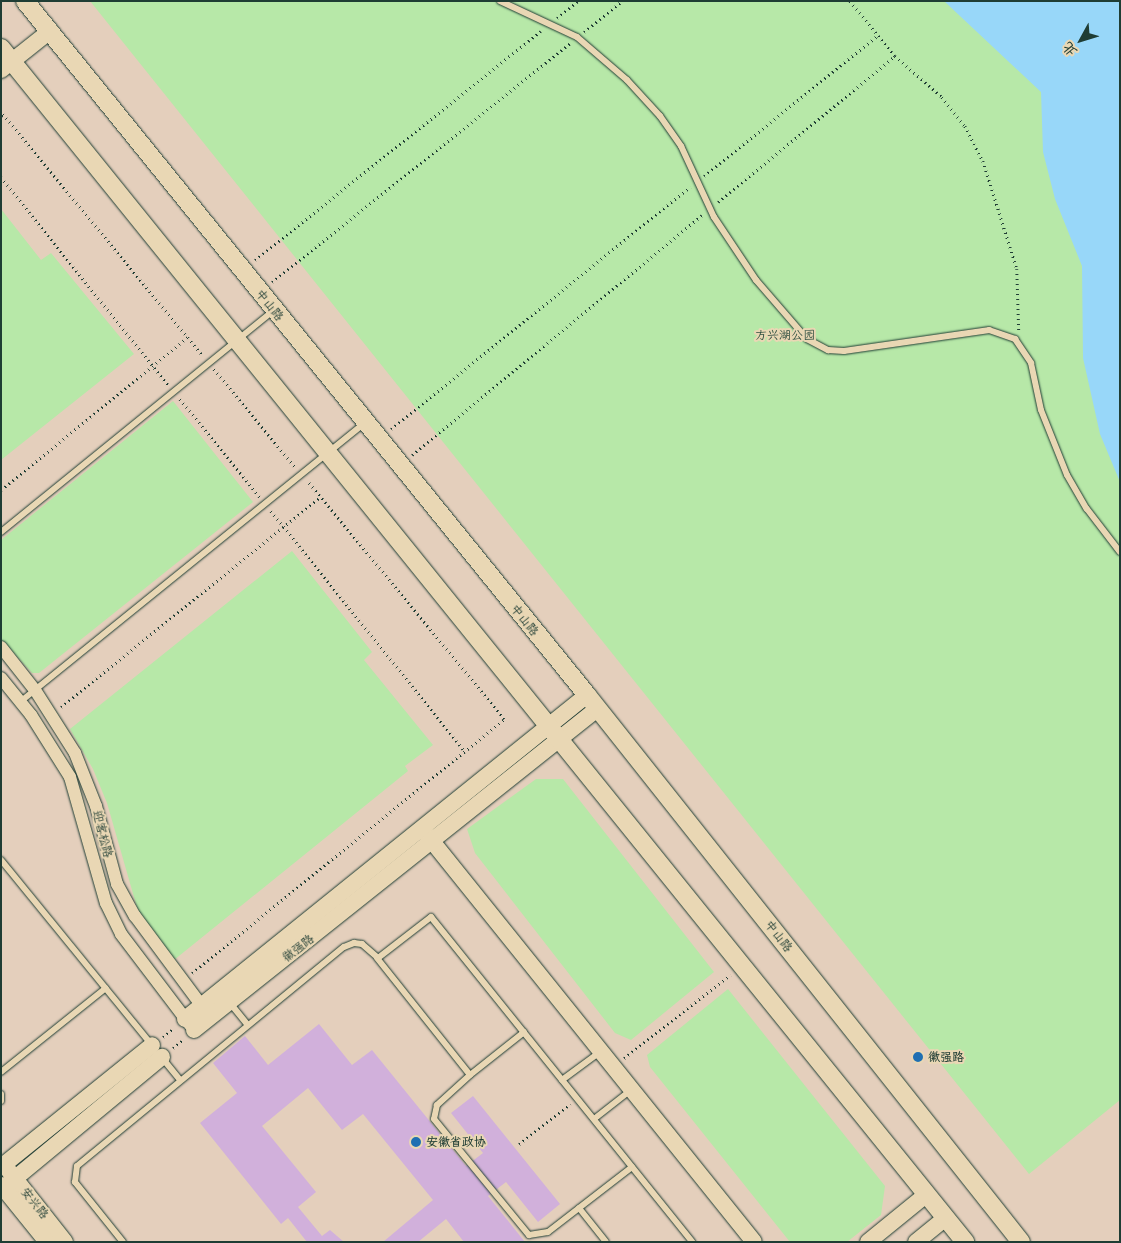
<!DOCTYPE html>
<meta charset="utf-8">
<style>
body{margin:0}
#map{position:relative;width:1121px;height:1243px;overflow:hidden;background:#e4cfbc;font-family:Delius,"LXGW WenKai TC",sans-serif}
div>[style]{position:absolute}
.green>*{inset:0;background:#b7e8a8}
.water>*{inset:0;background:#98d7f9}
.building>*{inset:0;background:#d1b0db}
.path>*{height:2.5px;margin-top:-1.25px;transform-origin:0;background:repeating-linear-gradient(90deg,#1f3d34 0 1px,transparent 0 5px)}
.roads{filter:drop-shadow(0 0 1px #1f3d34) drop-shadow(0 0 1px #1f3d34)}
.service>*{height:6px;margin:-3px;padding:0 3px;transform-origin:3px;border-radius:3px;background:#e9d7b4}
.minor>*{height:12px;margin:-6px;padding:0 6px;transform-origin:6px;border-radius:6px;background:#e9d7b4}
.tertiary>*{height:16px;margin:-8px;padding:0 8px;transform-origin:8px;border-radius:8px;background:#e9d7b4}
.secondary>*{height:18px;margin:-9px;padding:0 9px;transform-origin:9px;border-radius:9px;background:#e9d7b4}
.dots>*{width:14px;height:14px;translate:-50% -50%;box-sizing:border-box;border:2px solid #e9d7b4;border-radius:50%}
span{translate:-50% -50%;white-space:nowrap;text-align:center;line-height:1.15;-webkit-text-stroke:4px #e9d7b4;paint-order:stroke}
.street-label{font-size:12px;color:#1f3d34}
.park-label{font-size:12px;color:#2e4e40}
.poi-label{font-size:12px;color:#1f3d34;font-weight:700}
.left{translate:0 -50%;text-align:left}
.frame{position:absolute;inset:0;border:2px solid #1f3d34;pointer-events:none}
.north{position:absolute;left:1056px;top:15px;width:50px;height:50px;-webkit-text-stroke:4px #e9d7b4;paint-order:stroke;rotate:231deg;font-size:14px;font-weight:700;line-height:20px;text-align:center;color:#1f3d34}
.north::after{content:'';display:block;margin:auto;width:18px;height:22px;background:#1f3d34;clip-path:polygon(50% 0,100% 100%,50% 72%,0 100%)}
</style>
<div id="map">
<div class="green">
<i style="clip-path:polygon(90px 1px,1120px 1px,1120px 1100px,1029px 1174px)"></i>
<i style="clip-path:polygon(1px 209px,41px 260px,51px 253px,134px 354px,1px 460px)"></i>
<i style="clip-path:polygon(173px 401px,253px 502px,39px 673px,32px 673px,1px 639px,1px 540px)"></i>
<i style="clip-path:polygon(292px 551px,372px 652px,364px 660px,433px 745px,405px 766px,408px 771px,174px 960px,138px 911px,107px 803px,93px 769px,70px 729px)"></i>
<i style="clip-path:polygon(536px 779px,563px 779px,714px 972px,631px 1040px,615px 1033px,475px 853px,467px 829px)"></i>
<i style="clip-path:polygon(728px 989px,885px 1186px,881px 1215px,847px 1242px,790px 1242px,650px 1067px,647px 1055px)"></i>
</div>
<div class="water">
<i style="clip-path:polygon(944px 1px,1120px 1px,1120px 482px,1100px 434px,1083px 358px,1082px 266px,1055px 199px,1043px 152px,1041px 92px)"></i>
</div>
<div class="building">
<i style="clip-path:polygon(319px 1024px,352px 1065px,372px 1050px,466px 1166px,483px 1153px,451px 1113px,473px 1096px,560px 1204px,538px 1222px,506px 1182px,488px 1196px,525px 1242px,464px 1242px,446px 1219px,418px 1242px,383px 1242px,433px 1200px,363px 1114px,342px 1130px,308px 1088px,262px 1126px,316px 1192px,298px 1207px,322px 1236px,330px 1230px,344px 1242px,307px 1242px,288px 1218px,281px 1224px,200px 1123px,237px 1093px,213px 1063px,245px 1036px,268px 1065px)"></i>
</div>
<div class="path">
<i style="left:850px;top:1px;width:71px;rotate:50.7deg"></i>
<i style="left:895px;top:56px;width:62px;rotate:41.1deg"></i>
<i style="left:942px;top:97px;width:37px;rotate:52deg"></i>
<i style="left:965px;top:126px;width:39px;rotate:63deg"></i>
<i style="left:983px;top:161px;width:113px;rotate:72.5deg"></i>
<i style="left:1017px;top:269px;width:63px;rotate:88.2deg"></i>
<i style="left:557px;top:18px;width:27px;rotate:-39deg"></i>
<i style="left:584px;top:32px;width:49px;rotate:-39.2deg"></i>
<i style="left:1px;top:116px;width:3px;rotate:-45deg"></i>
<i style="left:3px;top:114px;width:314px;rotate:50.4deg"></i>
<i style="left:704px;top:176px;width:224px;rotate:-39deg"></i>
<i style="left:1px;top:177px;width:267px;rotate:51.2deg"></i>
<i style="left:718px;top:202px;width:229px;rotate:-39.5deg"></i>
<i style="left:255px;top:260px;width:366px;rotate:-38.7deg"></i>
<i style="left:272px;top:282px;width:382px;rotate:-38.7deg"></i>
<i style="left:214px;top:369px;width:127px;rotate:50.4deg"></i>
<i style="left:180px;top:399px;width:127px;rotate:50.8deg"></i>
<i style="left:391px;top:429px;width:385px;rotate:-39deg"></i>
<i style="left:412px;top:455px;width:376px;rotate:-39.6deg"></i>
<i style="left:1px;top:490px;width:242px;rotate:-39.3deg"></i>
<i style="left:271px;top:511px;width:309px;rotate:51.1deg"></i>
<i style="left:61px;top:707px;width:333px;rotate:-39deg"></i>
<i style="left:192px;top:973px;width:402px;rotate:-39.1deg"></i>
<i style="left:504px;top:719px;width:309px;rotate:-129.6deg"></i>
<i style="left:163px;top:1037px;width:14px;rotate:-39deg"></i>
<i style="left:173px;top:1048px;width:14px;rotate:-39deg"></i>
<i style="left:624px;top:1058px;width:135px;rotate:-38.1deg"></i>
<i style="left:519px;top:1144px;width:65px;rotate:-38.1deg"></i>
</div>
<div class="roads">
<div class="service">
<i style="left:500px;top:1px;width:85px;rotate:25.1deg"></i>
<i style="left:577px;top:37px;width:66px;rotate:40.7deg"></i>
<i style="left:627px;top:80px;width:49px;rotate:47.5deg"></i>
<i style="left:660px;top:116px;width:37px;rotate:55deg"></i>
<i style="left:681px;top:146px;width:78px;rotate:65.1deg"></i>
<i style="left:714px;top:217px;width:76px;rotate:56.3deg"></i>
<i style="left:756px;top:280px;width:78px;rotate:49.2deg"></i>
<i style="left:807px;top:339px;width:24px;rotate:28deg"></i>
<i style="left:828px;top:350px;width:16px;rotate:4deg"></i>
<i style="left:844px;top:351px;width:147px;rotate:-8.2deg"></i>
<i style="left:989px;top:330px;width:28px;rotate:19deg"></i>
<i style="left:1015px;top:339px;width:29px;rotate:56deg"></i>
<i style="left:1031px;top:363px;width:48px;rotate:78deg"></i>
<i style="left:1041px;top:410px;width:70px;rotate:68.2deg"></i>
<i style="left:1067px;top:475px;width:39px;rotate:60deg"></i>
<i style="left:1087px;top:509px;width:54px;rotate:52.5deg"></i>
<i style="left:1px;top:532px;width:352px;rotate:-39.1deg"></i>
<i style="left:20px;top:702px;width:444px;rotate:-39deg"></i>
<i style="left:1px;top:860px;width:239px;rotate:50.8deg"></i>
<i style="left:377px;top:958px;width:149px;rotate:51.5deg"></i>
<i style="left:470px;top:1075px;width:69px;rotate:-38.5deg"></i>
<i style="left:230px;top:1003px;width:28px;rotate:51deg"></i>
<i style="left:163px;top:1059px;width:27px;rotate:51deg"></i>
<i style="left:1px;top:1072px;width:134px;rotate:-38.7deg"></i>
<i style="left:470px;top:1075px;width:45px;rotate:137.7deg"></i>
<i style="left:437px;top:1105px;width:14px;rotate:102deg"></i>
<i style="left:434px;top:1119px;width:150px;rotate:50.7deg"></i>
<i style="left:529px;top:1235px;width:19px;rotate:-9deg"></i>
<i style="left:548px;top:1232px;width:106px;rotate:-37.7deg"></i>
<i style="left:562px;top:1080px;width:47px;rotate:-36.4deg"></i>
<i style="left:1px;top:1094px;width:7px;rotate:90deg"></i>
<i style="left:594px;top:1119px;width:47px;rotate:-38.1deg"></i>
<i style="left:579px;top:1208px;width:43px;rotate:51.5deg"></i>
<i style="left:123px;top:1242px;width:77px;rotate:-128.7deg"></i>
<i style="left:75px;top:1182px;width:16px;rotate:-83deg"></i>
<i style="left:77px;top:1166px;width:345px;rotate:-39.4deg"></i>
<i style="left:344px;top:947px;width:11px;rotate:-22deg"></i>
<i style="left:354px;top:943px;width:8px;rotate:7deg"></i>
<i style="left:362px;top:944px;width:21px;rotate:41deg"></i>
<i style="left:378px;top:958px;width:67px;rotate:-37.7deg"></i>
<i style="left:431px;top:917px;width:417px;rotate:51.2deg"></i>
</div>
<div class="minor">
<i style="left:1px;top:647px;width:55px;rotate:51.7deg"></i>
<i style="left:35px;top:690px;width:75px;rotate:57.6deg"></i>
<i style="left:75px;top:753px;width:57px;rotate:68.4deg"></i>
<i style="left:96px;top:806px;width:81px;rotate:74.9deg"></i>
<i style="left:117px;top:884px;width:37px;rotate:61deg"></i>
<i style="left:135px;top:916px;width:121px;rotate:53.4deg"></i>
<i style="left:1px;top:678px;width:48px;rotate:51deg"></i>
<i style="left:31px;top:715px;width:73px;rotate:57.8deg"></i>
<i style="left:70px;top:777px;width:131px;rotate:74.1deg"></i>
<i style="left:106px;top:903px;width:34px;rotate:64deg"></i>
<i style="left:121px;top:934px;width:114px;rotate:52.8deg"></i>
</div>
<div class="tertiary">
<i style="left:1px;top:70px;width:63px;rotate:-38.5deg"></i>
<i style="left:423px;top:830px;width:528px;rotate:51.22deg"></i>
<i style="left:185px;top:1019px;width:516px;rotate:-38.87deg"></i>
<i style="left:194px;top:1030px;width:515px;rotate:-38.54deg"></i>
<i style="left:1px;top:1167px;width:194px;rotate:-38.9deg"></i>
<i style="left:9px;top:1171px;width:90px;rotate:51.7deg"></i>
<i style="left:1px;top:1185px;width:73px;rotate:51.1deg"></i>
<i style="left:1px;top:1190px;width:209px;rotate:-39.6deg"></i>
<i style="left:868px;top:1242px;width:76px;rotate:-39.1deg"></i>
<i style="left:916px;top:1242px;width:38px;rotate:-39deg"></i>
</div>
<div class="secondary">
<i style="left:25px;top:1px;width:893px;rotate:51deg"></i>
<i style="left:587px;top:695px;width:698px;rotate:51.57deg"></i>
<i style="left:1px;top:48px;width:1535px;rotate:51.08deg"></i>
</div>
</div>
<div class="dots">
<i style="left:918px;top:1057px;background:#1f6fb2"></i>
<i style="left:416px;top:1142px;background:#1f6fb2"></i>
</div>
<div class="street-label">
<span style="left:270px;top:305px;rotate:51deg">中山路</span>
<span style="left:525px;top:620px;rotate:51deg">中山路</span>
<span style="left:103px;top:834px;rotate:76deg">迎客松路</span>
<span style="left:779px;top:936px;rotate:52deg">中山路</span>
<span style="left:298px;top:948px;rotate:-38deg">徽强路</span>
<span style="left:35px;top:1203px;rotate:51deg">安兴路</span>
</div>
<div class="park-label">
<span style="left:785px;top:335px">方兴湖公园</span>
</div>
<div class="poi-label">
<span class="left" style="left:928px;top:1057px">徽强路</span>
<span class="left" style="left:426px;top:1142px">安徽省政协</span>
</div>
<div class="frame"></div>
<div class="north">北</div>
</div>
